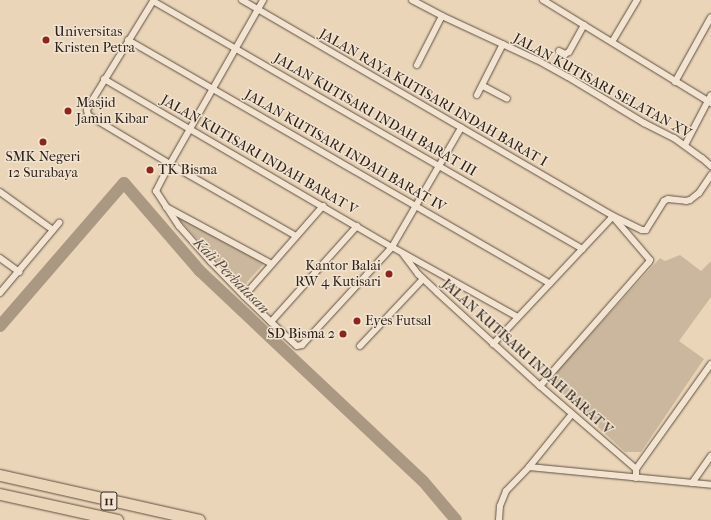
<!DOCTYPE html>
<style>
body{margin:0}
#map{position:relative;width:711px;height:520px;overflow:hidden;background:#ebd5b8;font-family:"IM FELL French Canon",serif}
div>[style]{position:absolute}
.green>*{inset:0;background:#cbb79d}
.river>*{height:12px;margin:-6px;padding:0 6px;transform-origin:6px;border-radius:6px;background:#ab9883}
.roads{filter:drop-shadow(0 0 1px #5d5043) drop-shadow(0 0 1px #5d5043)}
.minor>*{height:6px;margin:-3px;padding:0 3px;transform-origin:3px;border-radius:3px;background:#f2e4d1}
.motorway>*{height:11px;margin:-5.5px;padding:0 5.5px;transform-origin:5.5px;border-radius:5.5px;background:#ebd5b8}
.dots>*{width:11px;height:11px;translate:-50% -50%;box-sizing:border-box;border:2px solid #f2e4d1;border-radius:50%}
span{translate:-50% -50%;white-space:nowrap;text-align:center;line-height:1.15;-webkit-text-stroke:3px #f2e4d1;paint-order:stroke}
.shield-label span{padding:1px 3px;background:#f2e4d1;border:1px solid;border-radius:3px;-webkit-text-stroke-width:0}
.shield-label{font-size:13px;color:#2e231c;font-weight:700}
.poi-label{font-size:14px;color:#2e231c}
.left{translate:0 -50%;text-align:left}
.right{translate:-100% -50%;text-align:right}
.street-label{font-size:14px;color:#2e231c}
.water-label{font-size:15px;color:#5a4c40;font-style:italic}
</style>
<div id="map">
<div class="green">
<i style="clip-path:polygon(175px 215px,266px 261px,247px 282px,244px 290px)"></i>
<i style="clip-path:polygon(680px 255px,701px 271px,711px 261px,711px 297px,679px 341px,704px 359px,641px 452px,625px 452px,548px 381px,660px 258px,665px 261px)"></i>
</div>
<div class="river">
<i style="left:0;top:326px;width:189px;rotate:-49.1deg"></i>
<i style="left:124px;top:183px;width:116px;rotate:49.2deg"></i>
<i style="left:200px;top:271px;width:306px;rotate:43.3deg"></i>
<i style="left:423px;top:481px;width:51px;rotate:49.8deg"></i>
</div>
<div class="roads">
<div class="minor">
<i style="left:242px;top:0;width:429px;rotate:30.2deg"></i>
<i style="left:613px;top:216px;width:32px;rotate:26deg"></i>
<i style="left:642px;top:230px;width:4px"></i>
<i style="left:646px;top:230px;width:34px;rotate:-58deg"></i>
<i style="left:664px;top:201px;width:4px;rotate:-27deg"></i>
<i style="left:668px;top:199px;width:18px;rotate:6deg"></i>
<i style="left:686px;top:201px;width:4px;rotate:-14deg"></i>
<i style="left:690px;top:200px;width:11px;rotate:-38deg"></i>
<i style="left:699px;top:193px;width:22px;rotate:-56deg"></i>
<i style="left:412px;top:0;width:34px;rotate:28deg"></i>
<i style="left:442px;top:16px;width:105px;rotate:24.9deg"></i>
<i style="left:537px;top:60px;width:35px;rotate:29deg"></i>
<i style="left:568px;top:77px;width:89px;rotate:31.2deg"></i>
<i style="left:644px;top:123px;width:34px;rotate:27deg"></i>
<i style="left:674px;top:138px;width:34px;rotate:36deg"></i>
<i style="left:702px;top:158px;width:12px;rotate:42deg"></i>
<i style="left:543px;top:0;width:197px;rotate:31.5deg"></i>
<i style="left:128px;top:40px;width:487px;rotate:30deg"></i>
<i style="left:612px;top:42px;width:49px;rotate:-59.2deg"></i>
<i style="left:559px;top:51px;width:7px;rotate:27deg"></i>
<i style="left:565px;top:54px;width:4px;rotate:-27deg"></i>
<i style="left:569px;top:52px;width:31px;rotate:-61deg"></i>
<i style="left:417px;top:65px;width:55px;rotate:-63deg"></i>
<i style="left:104px;top:79px;width:333px;rotate:30.3deg"></i>
<i style="left:392px;top:247px;width:144px;rotate:29.1deg"></i>
<i style="left:675px;top:82px;width:74px;rotate:-61deg"></i>
<i style="left:483px;top:86px;width:27px;rotate:28deg"></i>
<i style="left:477px;top:95px;width:57px;rotate:-63deg"></i>
<i style="left:685px;top:145px;width:56px;rotate:-62.5deg"></i>
<i style="left:0;top:192px;width:65px;rotate:35.6deg"></i>
<i style="left:166px;top:207px;width:120px;rotate:28.3deg"></i>
<i style="left:357px;top:226px;width:129px;rotate:131.9deg"></i>
<i style="left:271px;top:322px;width:35px;rotate:43deg"></i>
<i style="left:297px;top:346px;width:5px;rotate:-11deg"></i>
<i style="left:302px;top:345px;width:133px;rotate:-47.4deg"></i>
<i style="left:392px;top:247px;width:138px;rotate:-59.9deg"></i>
<i style="left:296px;top:236px;width:145px;rotate:-150.3deg"></i>
<i style="left:170px;top:164px;width:96px;rotate:-149.1deg"></i>
<i style="left:88px;top:115px;width:5px;rotate:-101deg"></i>
<i style="left:87px;top:110px;width:13px;rotate:-61deg"></i>
<i style="left:93px;top:99px;width:115px;rotate:-58.5deg"></i>
<i style="left:153px;top:1px;width:496px;rotate:30deg"></i>
<i style="left:403px;top:254px;width:25px;rotate:53deg"></i>
<i style="left:418px;top:274px;width:26px;rotate:43deg"></i>
<i style="left:437px;top:292px;width:139px;rotate:42.4deg"></i>
<i style="left:540px;top:386px;width:127px;rotate:40.8deg"></i>
<i style="left:636px;top:469px;width:9px;rotate:90deg"></i>
<i style="left:0;top:258px;width:24px;rotate:36deg"></i>
<i style="left:0;top:293px;width:92px;rotate:-49.9deg"></i>
<i style="left:244px;top:296px;width:47px;rotate:-134.1deg"></i>
<i style="left:211px;top:262px;width:48px;rotate:-131.6deg"></i>
<i style="left:179px;top:226px;width:42px;rotate:-123.3deg"></i>
<i style="left:156px;top:191px;width:30px;rotate:-63deg"></i>
<i style="left:170px;top:164px;width:189px;rotate:-60.4deg"></i>
<i style="left:271px;top:322px;width:37px;rotate:-136deg"></i>
<i style="left:244px;top:296px;width:120px;rotate:-48.7deg"></i>
<i style="left:493px;top:344px;width:175px;rotate:-46.8deg"></i>
<i style="left:360px;top:346px;width:92px;rotate:-46.8deg"></i>
<i style="left:540px;top:386px;width:165px;rotate:-48.7deg"></i>
<i style="left:649px;top:262px;width:2px;rotate:-63deg"></i>
<i style="left:650px;top:260px;width:54px;rotate:-130.5deg"></i>
<i style="left:529px;top:467px;width:183px;rotate:5.6deg"></i>
<i style="left:636px;top:469px;width:129px;rotate:-54.5deg"></i>
<i style="left:692px;top:483px;width:33px;rotate:-55deg"></i>
<i style="left:499px;top:520px;width:14px;rotate:-86deg"></i>
<i style="left:500px;top:506px;width:16px;rotate:-68deg"></i>
<i style="left:506px;top:491px;width:33px;rotate:-46deg"></i>
<i style="left:529px;top:467px;width:68px;rotate:-50.9deg"></i>
</div>
<div class="motorway">
<i style="left:0;top:475px;width:204px;rotate:12.7deg"></i>
<i style="left:0;top:494px;width:120px;rotate:12.5deg"></i>
</div>
</div>
<div class="dots">
<i style="left:46px;top:40px;background:#8f2418"></i>
<i style="left:68px;top:111px;background:#8f2418"></i>
<i style="left:43px;top:142px;background:#8f2418"></i>
<i style="left:150px;top:170px;background:#8f2418"></i>
<i style="left:389px;top:274px;background:#8f2418"></i>
<i style="left:357px;top:321px;background:#8f2418"></i>
<i style="left:343px;top:334px;background:#8f2418"></i>
</div>
<div class="shield-label">
<span style="left:109px;top:501px">11</span>
</div>
<div class="poi-label">
<span class="left" style="left:54px;top:40px">Universitas<br>Kristen Petra</span>
<span class="left" style="left:76px;top:111px">Masjid<br>Jamin Kibar</span>
<span style="left:43px;top:165px">SMK Negeri<br>12 Surabaya</span>
<span class="left" style="left:158px;top:170px">TK Bisma</span>
<span class="right" style="left:381px;top:274px">Kantor Balai<br>RW 4 Kutisari</span>
<span class="left" style="left:365px;top:321px">Eyes Futsal</span>
<span class="right" style="left:335px;top:334px">SD Bisma 2</span>
</div>
<div class="street-label">
<span style="left:602px;top:86px;rotate:29deg">JALAN KUTISARI SELATAN XV</span>
<span style="left:433px;top:98px;rotate:30deg">JALAN RAYA KUTISARI INDAH BARAT I</span>
<span style="left:375px;top:115px;rotate:30deg">JALAN KUTISARI INDAH BARAT III</span>
<span style="left:345px;top:151px;rotate:30deg">JALAN KUTISARI INDAH BARAT IV</span>
<span style="left:259px;top:155px;rotate:30deg">JALAN KUTISARI INDAH BARAT V</span>
<span style="left:527px;top:357px;rotate:42deg">JALAN KUTISARI INDAH BARAT V</span>
</div>
<div class="water-label">
<span style="left:231px;top:276px;rotate:45deg">Kali Perbatasan</span>
</div>
</div>
